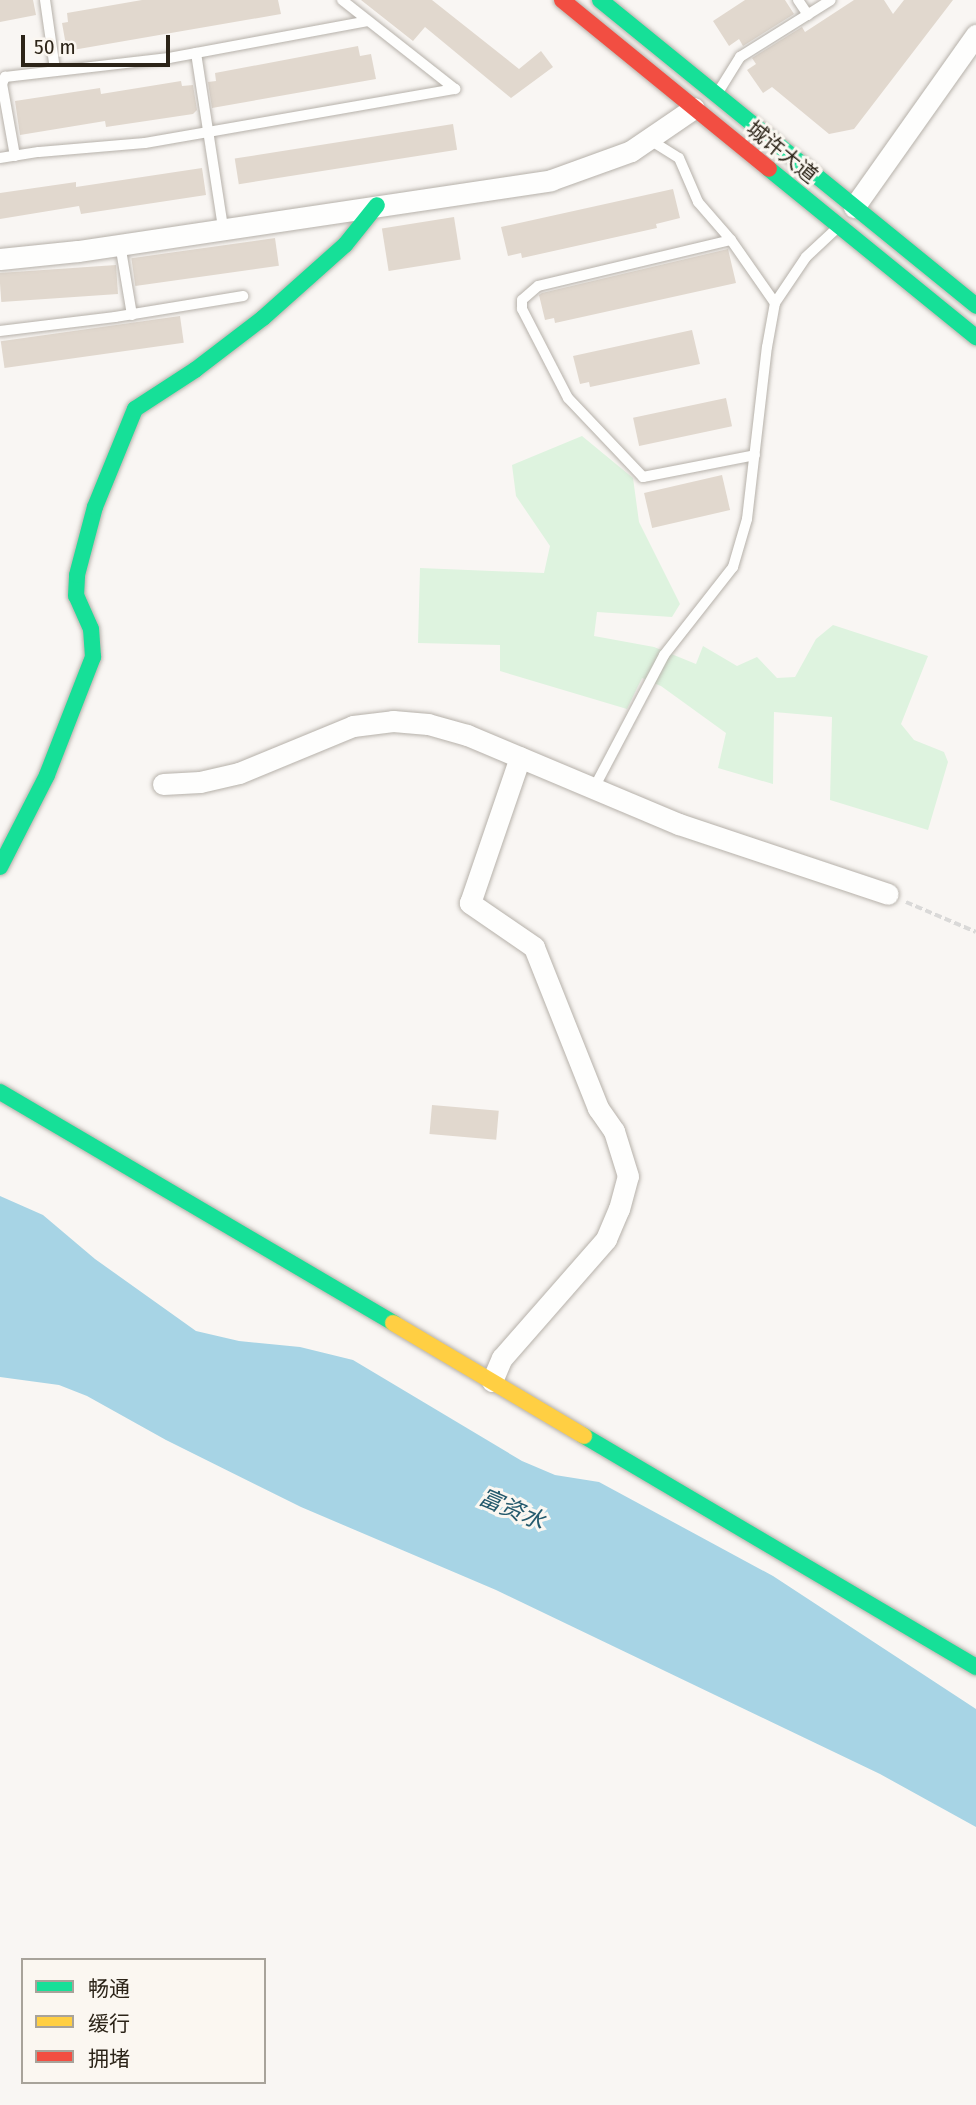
<!DOCTYPE html>
<meta charset="utf-8">
<style>
body{margin:0}
#map{position:relative;width:976px;height:2105px;overflow:hidden;background:#f9f6f3;font-family:"Fira Sans Condensed","Noto Sans SC",sans-serif}
div>[style]{position:absolute}
.green>*{inset:0;background:#def3df}
.water>*{inset:0;background:#a7d4e5}
.building>*{inset:0;background:#e1d8ce;transform-origin:0 0}
.path>*{height:3.5px;margin-top:-1.75px;transform-origin:0;background:repeating-linear-gradient(90deg,#dad9d8 0 7px,transparent 0 10.5px)}
.roads{filter:drop-shadow(0 0 2px #b6b1aa) drop-shadow(0 0 2px #b6b1aa)}
.lane>*{height:10px;margin:-5px;padding:0 5px;transform-origin:5px;border-radius:5px;background:#fefefd}
.street>*{height:21px;margin:-10.5px;padding:0 10.5px;transform-origin:10.5px;border-radius:10.5px;background:#fefefd}
.fast>*{height:16px;margin:-8px;padding:0 8px;transform-origin:8px;border-radius:8px;background:#16e098}
.slow>*{height:16px;margin:-8px;padding:0 8px;transform-origin:8px;border-radius:8px;background:#ffcf43}
.jam>*{height:16px;margin:-8px;padding:0 8px;transform-origin:8px;border-radius:8px;background:#f24e42}
span{translate:-50% -50%;white-space:nowrap;text-align:center;line-height:1.15;-webkit-text-stroke:6px #fbf7f1;paint-order:stroke}
.street-label{font-size:21px;color:#2c2418}
.water-label{font-size:23px;color:#255a6d;font-style:italic}
.legend{position:absolute;left:21px;top:1958px;width:245px;height:126px;box-sizing:border-box;background:#fbf7f1;border:2px solid #a8a39a;margin:0;padding:9px 12px;list-style:none;font-size:21px;color:#2c2418}
.legend li{display:flex;align-items:center;gap:14px;height:35px}
.legend b{width:35px;border:2px solid #a8a39a}
.scale{position:absolute;left:21px;top:35px;width:149px;height:32px;box-sizing:border-box;border:4px solid #2c2418;border-top:0;padding-left:9px;font-size:21px;line-height:24px;white-space:nowrap;color:#2c2418;-webkit-text-stroke:5px #fbf7f1;paint-order:stroke}
</style>
<div id="map">
<div class="green">
<i style="clip-path:polygon(582px 436px,633px 478px,639px 522px,680px 604px,672px 617px,597px 612px,594px 636px,654px 647px,696px 664px,703px 646px,737px 666px,757px 657px,777px 678px,795px 677px,816px 639px,833px 625px,928px 656px,901px 724px,914px 740px,944px 752px,948px 762px,928px 830px,830px 800px,832px 717px,774px 712px,773px 784px,718px 768px,726px 733px,661px 686px,642px 678px,627px 709px,500px 671px,500px 645px,418px 643px,420px 568px,544px 573px,550px 546px,516px 496px,512px 465px)"></i>
</div>
<div class="water">
<i style="clip-path:polygon(0 1196px,43px 1215px,95px 1259px,196px 1331px,239px 1341px,300px 1347px,353px 1360px,522px 1461px,555px 1475px,599px 1482px,773px 1576px,976px 1709px,976px 1827px,880px 1774px,496px 1590px,301px 1507px,166px 1440px,87px 1396px,59px 1385px,0 1377px)"></i>
</div>
<div class="building">
<i style="clip-path:polygon(0 0,33px 0,36px 15px,0 22px)"></i>
<i style="clip-path:polygon(142px 0,278px 0,281px 14px,67px 51px,62px 23px,68px 22px,67px 13px)"></i>
<i style="clip-path:polygon(361px 0,432px 0,519px 69px,541px 51px,553px 67px,511px 98px,425px 27px,413px 41px)"></i>
<i style="clip-path:polygon(745px 0,785px 0,794px 14px,743px 46px,739px 39px,729px 46px,713px 21px)"></i>
<i style="clip-path:polygon(854px 0,884px 0,893px 14px,904px 0,953px 0,854px 129px,829px 134px,772px 87px,763px 93px,747px 70px,756px 64px,752px 58px,802px 27px,805px 32px)"></i>
<i style="clip-path:polygon(358px 46px,360px 56px,371px 54px,376px 79px,212px 108px,208px 82px,216px 81px,215px 73px)"></i>
<i style="clip-path:polygon(181px 81px,182px 86px,193px 85px,197px 110px,193px 114px,106px 127px,105px 121px,20px 135px,15px 101px,100px 88px,101px 94px)"></i>
<i style="left:453px;top:124px;width:26px;height:221px;rotate:81deg"></i>
<i style="clip-path:polygon(202px 168px,206px 195px,81px 214px,79px 206px,0 219px,0 193px,76px 182px,76px 187px)"></i>
<i style="clip-path:polygon(673px 189px,680px 218px,656px 224px,657px 228px,522px 258px,521px 253px,508px 256px,501px 227px)"></i>
<i style="left:454px;top:217px;width:43px;height:73px;rotate:81deg"></i>
<i style="left:275px;top:238px;width:28px;height:145px;rotate:82deg"></i>
<i style="clip-path:polygon(728px 249px,736px 283px,555px 323px,554px 318px,545px 320px,539px 295px,542px 293px)"></i>
<i style="left:116px;top:265px;width:29px;height:117px;rotate:86deg"></i>
<i style="left:180px;top:316px;width:27px;height:181px;rotate:82deg"></i>
<i style="clip-path:polygon(692px 330px,700px 364px,590px 387px,589px 382px,580px 384px,573px 356px)"></i>
<i style="left:726px;top:398px;width:29px;height:95px;rotate:78deg"></i>
<i style="left:722px;top:475px;width:36px;height:80px;rotate:77deg"></i>
<i style="left:432px;top:1105px;width:67px;height:29px;rotate:5deg"></i>
</div>
<div class="path">
<i style="left:906px;top:902px;width:76px;rotate:23.2deg"></i>
</div>
<div class="roads">
<div class="lane">
<i style="left:45px;top:0;width:70px;rotate:81.8deg"></i>
<i style="left:342px;top:0;width:144px;rotate:38.2deg"></i>
<i style="left:798px;top:0;width:18px;rotate:56deg"></i>
<i style="left:196px;top:53px;width:177px;rotate:81.2deg"></i>
<i style="left:717px;top:94px;width:44px;rotate:-58.1deg"></i>
<i style="left:740px;top:57px;width:107px;rotate:-32.1deg"></i>
<i style="left:650px;top:140px;width:34px;rotate:32deg"></i>
<i style="left:679px;top:158px;width:48px;rotate:66.6deg"></i>
<i style="left:698px;top:202px;width:50px;rotate:49deg"></i>
<i style="left:731px;top:240px;width:77px;rotate:55.1deg"></i>
<i style="left:15px;top:156px;width:73px;rotate:-100.2deg"></i>
<i style="left:2px;top:84px;width:8px;rotate:-67deg"></i>
<i style="left:5px;top:77px;width:165px;rotate:-6.6deg"></i>
<i style="left:169px;top:58px;width:202px;rotate:-10.5deg"></i>
<i style="left:0;top:158px;width:39px;rotate:-9deg"></i>
<i style="left:39px;top:152px;width:106px;rotate:-4.9deg"></i>
<i style="left:145px;top:143px;width:315px;rotate:-9.9deg"></i>
<i style="left:731px;top:240px;width:198px;rotate:166.6deg"></i>
<i style="left:538px;top:286px;width:21px;rotate:139deg"></i>
<i style="left:522px;top:300px;width:9px;rotate:90deg"></i>
<i style="left:522px;top:309px;width:100px;rotate:62.7deg"></i>
<i style="left:568px;top:398px;width:109px;rotate:46.5deg"></i>
<i style="left:643px;top:477px;width:114px;rotate:-11.1deg"></i>
<i style="left:120px;top:244px;width:72px;rotate:80.4deg"></i>
<i style="left:0;top:331px;width:116px;rotate:-6.9deg"></i>
<i style="left:115px;top:317px;width:130px;rotate:-9.3deg"></i>
<i style="left:594px;top:788px;width:150px;rotate:-62.2deg"></i>
<i style="left:664px;top:655px;width:112px;rotate:-51.9deg"></i>
<i style="left:733px;top:567px;width:50px;rotate:-73.7deg"></i>
<i style="left:747px;top:519px;width:173px;rotate:-83.4deg"></i>
<i style="left:767px;top:347px;width:45px;rotate:-79.7deg"></i>
<i style="left:775px;top:303px;width:55px;rotate:-56deg"></i>
<i style="left:806px;top:257px;width:42px;rotate:-43.1deg"></i>
</div>
<div class="street">
<i style="left:854px;top:207px;width:211px;rotate:-54.7deg"></i>
<i style="left:0;top:259px;width:78px;rotate:-5.9deg"></i>
<i style="left:78px;top:251px;width:478px;rotate:-8.5deg"></i>
<i style="left:551px;top:180px;width:85px;rotate:-19.9deg"></i>
<i style="left:631px;top:151px;width:76px;rotate:-34.3deg"></i>
<i style="left:163px;top:784px;width:37px;rotate:-3deg"></i>
<i style="left:200px;top:782px;width:40px;rotate:-13deg"></i>
<i style="left:239px;top:773px;width:123px;rotate:-22.4deg"></i>
<i style="left:353px;top:726px;width:40px;rotate:-7.1deg"></i>
<i style="left:393px;top:721px;width:35px;rotate:5deg"></i>
<i style="left:428px;top:724px;width:41px;rotate:15.8deg"></i>
<i style="left:467px;top:735px;width:230px;rotate:22.8deg"></i>
<i style="left:679px;top:824px;width:220px;rotate:18.5deg"></i>
<i style="left:492px;top:1381px;width:25px;rotate:-67deg"></i>
<i style="left:502px;top:1358px;width:158px;rotate:-48.8deg"></i>
<i style="left:606px;top:1239px;width:33px;rotate:-67deg"></i>
<i style="left:619px;top:1209px;width:34px;rotate:-75deg"></i>
<i style="left:628px;top:1176px;width:47px;rotate:-107.3deg"></i>
<i style="left:614px;top:1131px;width:28px;rotate:-125deg"></i>
<i style="left:598px;top:1108px;width:173px;rotate:-111.7deg"></i>
<i style="left:534px;top:947px;width:78px;rotate:-145.5deg"></i>
<i style="left:470px;top:903px;width:154px;rotate:-71.1deg"></i>
</div>
<div class="fast">
<i style="left:600px;top:0;width:485px;rotate:39.1deg"></i>
<i style="left:769px;top:169px;width:267px;rotate:39.1deg"></i>
<i style="left:0;top:867px;width:103px;rotate:-62.9deg"></i>
<i style="left:47px;top:775px;width:127px;rotate:-68.7deg"></i>
<i style="left:93px;top:657px;width:28px;rotate:-94deg"></i>
<i style="left:91px;top:629px;width:36px;rotate:-114deg"></i>
<i style="left:76px;top:596px;width:21px;rotate:-87deg"></i>
<i style="left:77px;top:575px;width:70px;rotate:-75.2deg"></i>
<i style="left:95px;top:507px;width:106px;rotate:-67.8deg"></i>
<i style="left:135px;top:409px;width:72px;rotate:-33deg"></i>
<i style="left:195px;top:370px;width:86px;rotate:-37.4deg"></i>
<i style="left:263px;top:318px;width:110px;rotate:-41.7deg"></i>
<i style="left:345px;top:245px;width:51px;rotate:-51.3deg"></i>
<i style="left:0;top:1092px;width:456px;rotate:30.4deg"></i>
<i style="left:584px;top:1436px;width:455px;rotate:30.5deg"></i>
</div>
<div class="slow">
<i style="left:393px;top:1323px;width:222px;rotate:30.6deg"></i>
</div>
<div class="jam">
<i style="left:562px;top:0;width:267px;rotate:39.2deg"></i>
</div>
</div>
<div class="street-label">
<span style="left:782px;top:152px;rotate:39deg">城许大道</span>
</div>
<div class="water-label">
<span style="left:512px;top:1509px;rotate:23deg">富资水</span>
</div>
<ul class="legend">
<li><b style="height:9px;background:#16e098"></b>畅通</li>
<li><b style="height:9px;background:#ffcf43"></b>缓行</li>
<li><b style="height:9px;background:#f24e42"></b>拥堵</li>
</ul>
<div class="scale">50 m</div>
</div>
